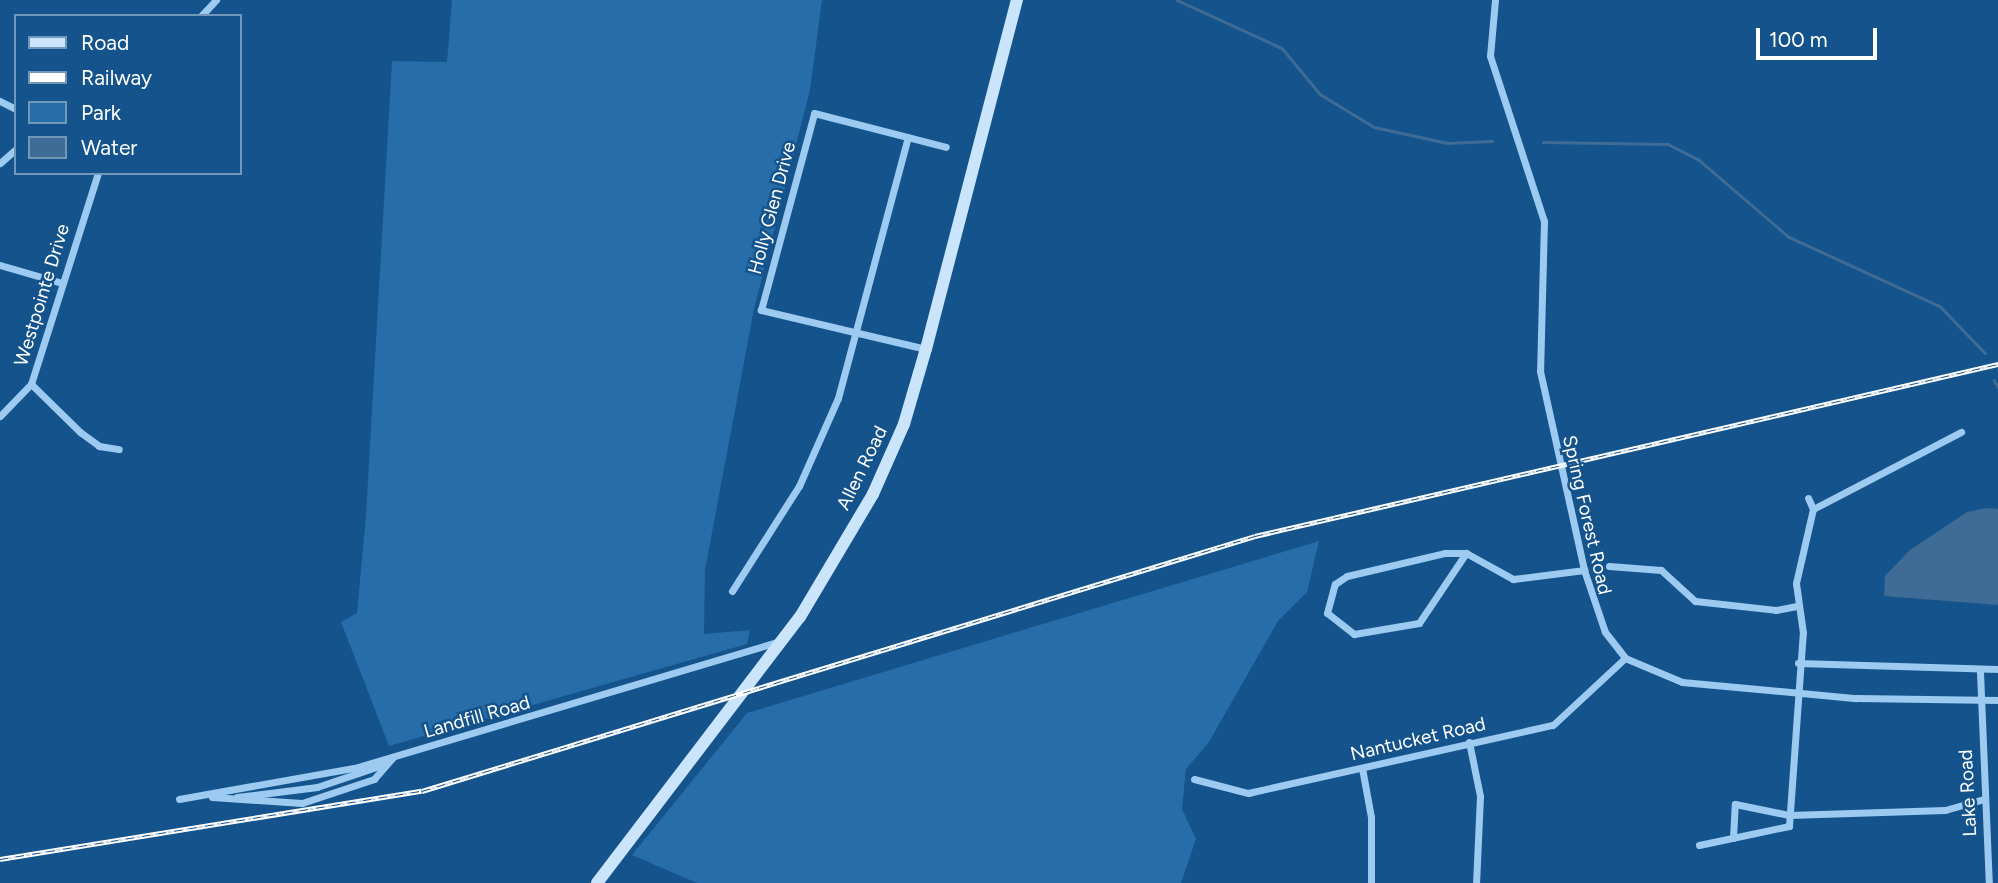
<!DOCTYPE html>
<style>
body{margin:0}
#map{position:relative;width:1998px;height:883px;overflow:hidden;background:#14538b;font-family:Figtree,sans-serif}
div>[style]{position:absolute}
.green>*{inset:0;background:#266daa}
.water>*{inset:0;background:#3e6c96}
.stream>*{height:2.5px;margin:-1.25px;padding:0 1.25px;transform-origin:1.25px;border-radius:1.25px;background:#3e6c96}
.minor>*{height:7px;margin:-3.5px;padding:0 3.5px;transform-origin:3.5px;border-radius:3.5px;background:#9ccaf0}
.secondary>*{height:12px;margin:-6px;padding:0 6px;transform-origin:6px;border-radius:6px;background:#cae4fb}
.rail>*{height:5px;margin-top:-2.5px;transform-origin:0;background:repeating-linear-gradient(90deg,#14538b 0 8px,#fff 0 16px);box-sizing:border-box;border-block:2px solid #fff}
span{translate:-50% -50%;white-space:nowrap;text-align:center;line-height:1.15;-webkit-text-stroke:5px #14538b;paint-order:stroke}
.street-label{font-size:19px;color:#fff}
.legend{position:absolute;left:14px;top:14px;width:228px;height:161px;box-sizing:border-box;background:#14538b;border:2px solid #7298b9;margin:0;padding:9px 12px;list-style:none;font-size:21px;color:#fff}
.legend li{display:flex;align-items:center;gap:14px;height:35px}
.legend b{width:35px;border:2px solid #7298b9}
.scale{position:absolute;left:1756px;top:28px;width:121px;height:32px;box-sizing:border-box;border:4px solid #fff;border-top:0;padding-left:9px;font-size:21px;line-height:24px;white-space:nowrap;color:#fff;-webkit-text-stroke:5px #14538b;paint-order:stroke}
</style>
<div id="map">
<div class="green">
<i style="clip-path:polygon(452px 0,822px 0,810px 90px,754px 309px,705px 570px,704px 634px,750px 630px,747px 644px,389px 746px,341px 622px,357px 613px,366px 515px,392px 61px,447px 62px)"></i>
<i style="clip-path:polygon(1319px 541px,1307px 592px,1278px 621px,1209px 742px,1186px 769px,1182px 809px,1196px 839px,1181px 883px,697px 883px,632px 855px,747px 713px)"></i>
</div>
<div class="water">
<i style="clip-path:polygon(1987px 508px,1998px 509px,1998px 605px,1884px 596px,1885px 576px,1910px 550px,1967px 512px)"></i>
</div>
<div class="stream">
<i style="left:1177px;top:0;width:115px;rotate:24.6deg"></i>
<i style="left:1282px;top:48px;width:60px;rotate:50.4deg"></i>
<i style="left:1320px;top:94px;width:63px;rotate:31.4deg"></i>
<i style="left:1374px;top:127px;width:76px;rotate:12.2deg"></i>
<i style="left:1448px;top:143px;width:44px;rotate:-2.6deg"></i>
<i style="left:1543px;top:142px;width:125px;rotate:0.9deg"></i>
<i style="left:1668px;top:144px;width:34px;rotate:27deg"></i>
<i style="left:1698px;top:159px;width:120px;rotate:40.6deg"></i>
<i style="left:1789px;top:237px;width:166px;rotate:24.6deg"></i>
<i style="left:1940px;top:306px;width:65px;rotate:46.2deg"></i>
<i style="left:1994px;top:380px;width:8px;rotate:60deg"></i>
</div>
<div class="minor">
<i style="left:1495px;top:0;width:56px;rotate:95.1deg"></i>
<i style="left:1490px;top:56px;width:174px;rotate:71.9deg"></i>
<i style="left:1544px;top:221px;width:150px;rotate:91.5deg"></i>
<i style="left:1540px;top:371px;width:204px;rotate:77.5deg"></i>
<i style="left:1584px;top:570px;width:65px;rotate:71.3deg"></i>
<i style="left:1605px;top:632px;width:33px;rotate:52deg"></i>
<i style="left:1625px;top:658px;width:62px;rotate:22.8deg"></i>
<i style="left:1682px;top:682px;width:175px;rotate:5.3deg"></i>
<i style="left:1856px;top:698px;width:142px;rotate:0.8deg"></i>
<i style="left:201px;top:16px;width:22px;rotate:-47deg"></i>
<i style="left:0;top:101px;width:18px;rotate:27deg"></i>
<i style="left:0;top:163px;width:21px;rotate:-41deg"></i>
<i style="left:0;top:265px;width:65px;rotate:16.2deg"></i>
<i style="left:926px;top:349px;width:170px;rotate:-166.7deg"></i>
<i style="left:761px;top:310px;width:204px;rotate:-74.9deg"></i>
<i style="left:814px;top:113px;width:136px;rotate:14.4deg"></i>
<i style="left:31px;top:384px;width:69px;rotate:44.4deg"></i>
<i style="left:80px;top:432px;width:24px;rotate:36deg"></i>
<i style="left:99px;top:446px;width:20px;rotate:9deg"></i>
<i style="left:0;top:416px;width:45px;rotate:-45.9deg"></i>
<i style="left:31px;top:384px;width:221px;rotate:-72.4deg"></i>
<i style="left:1813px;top:509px;width:167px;rotate:-27.5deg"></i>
<i style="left:1466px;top:553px;width:84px;rotate:123.9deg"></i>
<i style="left:1419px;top:623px;width:66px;rotate:170.4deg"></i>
<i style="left:1354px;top:634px;width:34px;rotate:-142deg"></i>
<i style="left:1327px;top:613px;width:30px;rotate:-75deg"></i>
<i style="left:1335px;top:584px;width:14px;rotate:-34deg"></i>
<i style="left:1347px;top:576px;width:101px;rotate:-13.2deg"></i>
<i style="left:1445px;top:553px;width:21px"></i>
<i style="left:1466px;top:553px;width:54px;rotate:29deg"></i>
<i style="left:1513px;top:579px;width:72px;rotate:-7.2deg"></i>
<i style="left:1609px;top:566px;width:52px;rotate:4.4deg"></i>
<i style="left:1661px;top:570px;width:46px;rotate:42.4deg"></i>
<i style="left:1695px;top:601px;width:81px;rotate:6.3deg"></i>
<i style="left:1776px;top:610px;width:21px;rotate:-11deg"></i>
<i style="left:732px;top:591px;width:125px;rotate:-57.5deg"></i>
<i style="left:799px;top:486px;width:96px;rotate:-66.1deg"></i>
<i style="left:838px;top:398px;width:270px;rotate:-75deg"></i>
<i style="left:1798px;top:663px;width:200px;rotate:1.7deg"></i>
<i style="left:1980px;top:672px;width:211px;rotate:87.6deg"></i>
<i style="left:1469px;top:742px;width:55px;rotate:78.5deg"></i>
<i style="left:1480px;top:796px;width:87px;rotate:92.6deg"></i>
<i style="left:1362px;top:768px;width:50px;rotate:79.6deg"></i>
<i style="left:1371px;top:817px;width:66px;rotate:90deg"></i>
<i style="left:1194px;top:779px;width:56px;rotate:14.5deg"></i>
<i style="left:1248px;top:793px;width:312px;rotate:-12.6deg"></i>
<i style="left:1553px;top:725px;width:98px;rotate:-42.9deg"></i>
<i style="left:212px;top:797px;width:90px;rotate:3.8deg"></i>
<i style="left:302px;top:803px;width:76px;rotate:-18.4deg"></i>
<i style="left:374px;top:779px;width:29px;rotate:-49deg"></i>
<i style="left:237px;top:797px;width:81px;rotate:-7.1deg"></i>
<i style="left:317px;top:787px;width:72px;rotate:-18.7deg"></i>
<i style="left:179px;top:799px;width:182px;rotate:-10.1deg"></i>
<i style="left:358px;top:767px;width:437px;rotate:-16.6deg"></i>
<i style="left:1733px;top:838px;width:34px;rotate:-87deg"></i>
<i style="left:1735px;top:804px;width:55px;rotate:11.5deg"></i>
<i style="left:1789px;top:815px;width:156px;rotate:-1.8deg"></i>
<i style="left:1945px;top:810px;width:41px;rotate:-15.8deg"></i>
<i style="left:1699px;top:845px;width:92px;rotate:-11.9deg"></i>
<i style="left:1789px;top:826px;width:194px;rotate:-85.9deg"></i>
<i style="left:1803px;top:633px;width:50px;rotate:-98deg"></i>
<i style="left:1796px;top:583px;width:76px;rotate:-77.1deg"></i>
<i style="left:1813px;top:509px;width:12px;rotate:-114deg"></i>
</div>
<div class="secondary">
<i style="left:597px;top:883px;width:335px;rotate:-52.7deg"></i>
<i style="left:800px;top:617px;width:143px;rotate:-59.3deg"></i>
<i style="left:873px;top:494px;width:77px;rotate:-66.1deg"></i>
<i style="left:904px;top:424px;width:78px;rotate:-73.7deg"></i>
<i style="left:926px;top:349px;width:361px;rotate:-75.4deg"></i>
</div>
<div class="rail">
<i style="left:0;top:859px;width:427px;rotate:-9.2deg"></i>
<i style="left:422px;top:791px;width:871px;rotate:-17.02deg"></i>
<i style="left:1255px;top:536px;width:763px;rotate:-13.03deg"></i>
</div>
<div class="street-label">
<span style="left:772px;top:208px;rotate:-75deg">Holly Glen Drive</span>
<span style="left:42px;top:295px;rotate:-73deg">Westpointe Drive</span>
<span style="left:862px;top:468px;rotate:-64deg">Allen Road</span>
<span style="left:1587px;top:515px;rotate:77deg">Spring Forest Road</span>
<span style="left:477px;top:717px;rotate:-16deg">Landfill Road</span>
<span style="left:1418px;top:739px;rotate:-13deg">Nantucket Road</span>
<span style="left:1968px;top:793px;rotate:-93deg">Lake Road</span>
</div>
<ul class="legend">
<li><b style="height:9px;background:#cae4fb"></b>Road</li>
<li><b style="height:9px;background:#fff"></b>Railway</li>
<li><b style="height:19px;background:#266daa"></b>Park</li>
<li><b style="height:19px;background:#3e6c96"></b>Water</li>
</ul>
<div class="scale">100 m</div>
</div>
